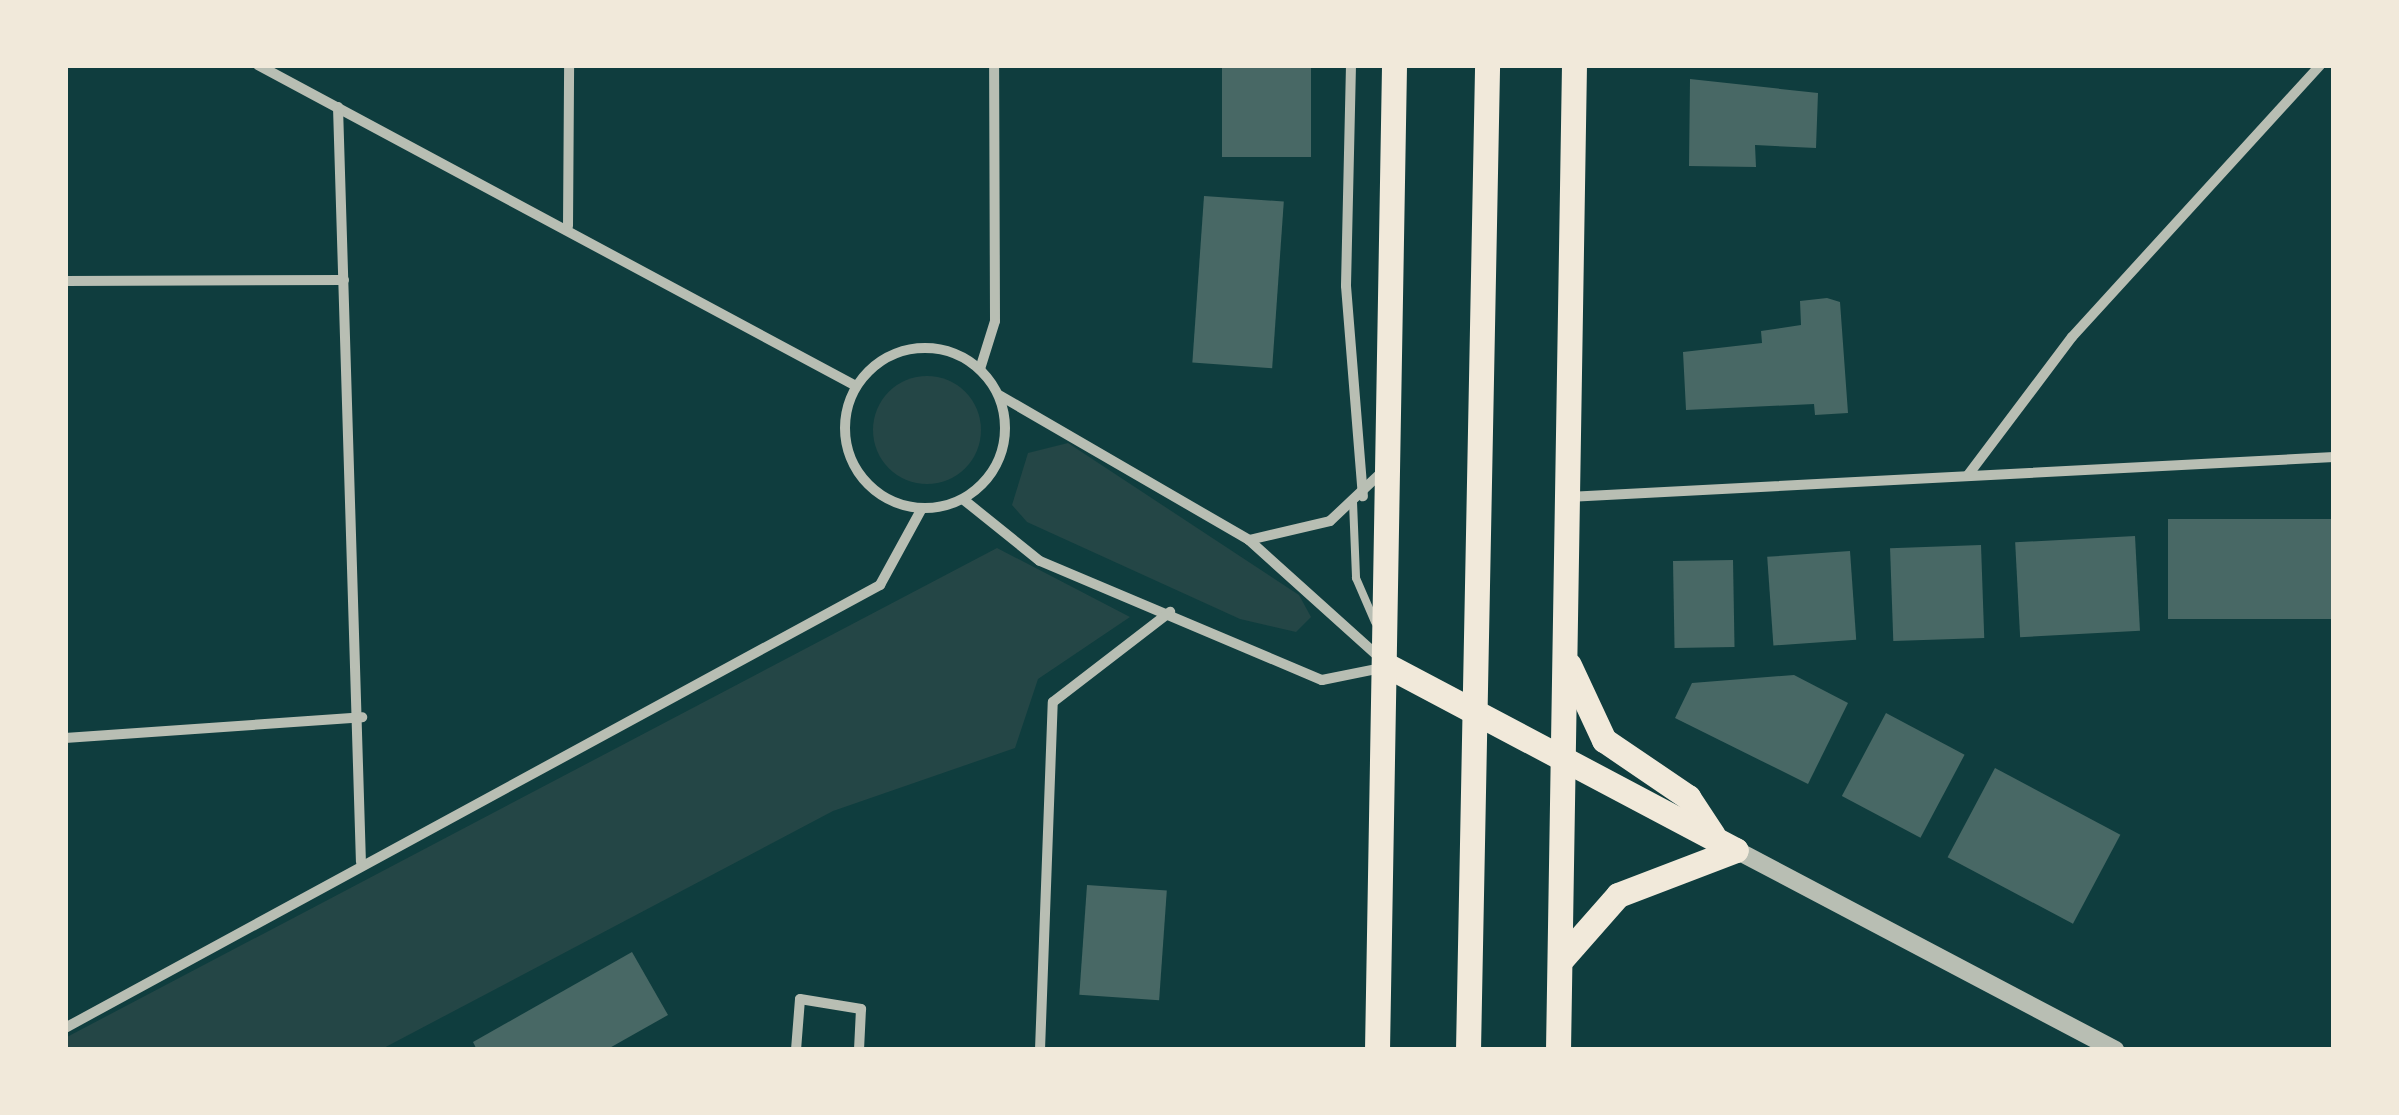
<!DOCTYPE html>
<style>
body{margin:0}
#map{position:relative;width:2399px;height:1115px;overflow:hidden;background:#0f3d3e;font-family:Bitter,serif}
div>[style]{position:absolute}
.green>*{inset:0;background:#244646}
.round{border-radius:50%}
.building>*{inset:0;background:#486865;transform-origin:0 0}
.service>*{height:8px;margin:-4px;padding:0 4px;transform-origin:4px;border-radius:4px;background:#b8beb3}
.minor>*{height:10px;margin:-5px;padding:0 5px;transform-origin:5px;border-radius:5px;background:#b8beb3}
.minor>.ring{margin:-5px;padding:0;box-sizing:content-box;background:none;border:10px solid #b8beb3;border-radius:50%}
.tertiary>*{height:18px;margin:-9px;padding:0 9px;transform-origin:9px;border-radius:9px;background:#b8beb3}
.primary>*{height:25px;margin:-12.5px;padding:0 12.5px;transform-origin:12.5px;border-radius:12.5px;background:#f1e9da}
span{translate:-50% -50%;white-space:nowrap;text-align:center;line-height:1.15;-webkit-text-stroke:8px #f1e9da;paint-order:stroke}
.frame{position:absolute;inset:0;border:68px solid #f1e9da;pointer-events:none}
</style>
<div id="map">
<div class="green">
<i class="round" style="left:873px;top:376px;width:108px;height:108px"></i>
<i style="clip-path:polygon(1068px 443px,1299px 595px,1311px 617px,1296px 632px,1240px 619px,1027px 522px,1012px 505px,1028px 453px)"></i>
<i style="clip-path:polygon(997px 548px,1130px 617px,1038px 679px,1015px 748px,833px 811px,380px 1050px,65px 1050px,65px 1038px)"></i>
</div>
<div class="building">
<i style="left:1222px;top:65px;width:89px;height:92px"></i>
<i style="clip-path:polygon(1690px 79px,1818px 93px,1816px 148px,1755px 145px,1756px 167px,1689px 166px)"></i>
<i style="left:1204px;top:196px;width:80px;height:167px;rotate:4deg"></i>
<i style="clip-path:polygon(1827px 298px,1840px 302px,1848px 413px,1815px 415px,1814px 404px,1686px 410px,1683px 352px,1762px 343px,1761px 331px,1801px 325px,1800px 301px)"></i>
<i style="left:2334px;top:519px;width:100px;height:166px;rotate:90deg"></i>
<i style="left:2135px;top:536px;width:95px;height:120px;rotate:87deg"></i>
<i style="left:1981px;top:545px;width:93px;height:91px;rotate:88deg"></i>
<i style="left:1850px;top:551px;width:89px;height:83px;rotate:86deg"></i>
<i style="left:1733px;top:560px;width:87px;height:60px;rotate:89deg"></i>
<i style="clip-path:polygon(1794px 675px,1848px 703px,1808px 784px,1675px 718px,1692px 683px)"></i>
<i style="left:1886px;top:713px;width:89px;height:94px;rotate:28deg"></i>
<i style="left:1995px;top:768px;width:142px;height:101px;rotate:28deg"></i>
<i style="left:1087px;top:885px;width:80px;height:110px;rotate:4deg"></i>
<i style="clip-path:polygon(632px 952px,668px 1015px,606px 1050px,477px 1050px,473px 1042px)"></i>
</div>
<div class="service">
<i style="left:1353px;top:502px;width:76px;rotate:87.7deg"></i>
<i style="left:1356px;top:578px;width:48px;rotate:66.6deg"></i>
</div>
<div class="minor">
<i style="left:258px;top:65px;width:679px;rotate:28.23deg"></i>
<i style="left:1351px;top:65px;width:221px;rotate:91.3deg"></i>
<i style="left:1346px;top:286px;width:211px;rotate:85.4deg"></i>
<i style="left:338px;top:107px;width:755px;rotate:88.26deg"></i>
<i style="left:568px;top:226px;width:161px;rotate:-89.6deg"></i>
<i style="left:65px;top:281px;width:279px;rotate:-0.2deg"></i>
<i class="ring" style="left:845px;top:348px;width:150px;height:150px"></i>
<i style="left:980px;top:369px;width:50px;rotate:-72.6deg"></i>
<i style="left:995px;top:321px;width:256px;rotate:-90.2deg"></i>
<i style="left:999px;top:395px;width:289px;rotate:30.1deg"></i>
<i style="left:1249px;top:540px;width:173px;rotate:42deg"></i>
<i style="left:1968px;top:475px;width:173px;rotate:-53deg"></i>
<i style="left:2072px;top:337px;width:368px;rotate:-47.6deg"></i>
<i style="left:1568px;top:497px;width:767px;rotate:-2.99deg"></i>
<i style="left:964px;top:500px;width:97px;rotate:38.8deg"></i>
<i style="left:1040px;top:561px;width:306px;rotate:22.9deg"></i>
<i style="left:1322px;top:680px;width:60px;rotate:-11.5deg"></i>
<i style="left:1249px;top:540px;width:83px;rotate:-13.2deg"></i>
<i style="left:1330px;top:521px;width:73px;rotate:-43.3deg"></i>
<i style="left:65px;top:738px;width:298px;rotate:-4deg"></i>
<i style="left:65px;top:1028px;width:928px;rotate:-28.53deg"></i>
<i style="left:880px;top:585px;width:85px;rotate:-61.3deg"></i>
<i style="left:796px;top:1050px;width:51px;rotate:-85.5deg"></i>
<i style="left:800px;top:999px;width:62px;rotate:9.3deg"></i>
<i style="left:861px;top:1009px;width:41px;rotate:92.8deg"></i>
<i style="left:1040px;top:1050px;width:348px;rotate:-87.9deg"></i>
<i style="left:1053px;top:702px;width:148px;rotate:-37.6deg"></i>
</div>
<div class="tertiary">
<i style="left:1736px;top:850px;width:429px;rotate:27.8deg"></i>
</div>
<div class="primary">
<i style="left:1569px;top:665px;width:83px;rotate:65deg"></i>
<i style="left:1604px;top:740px;width:102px;rotate:34.2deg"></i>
<i style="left:1688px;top:797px;width:45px;rotate:56.7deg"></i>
<i style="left:1390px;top:667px;width:391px;rotate:27.9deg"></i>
<i style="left:1560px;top:961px;width:88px;rotate:-48.7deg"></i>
<i style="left:1618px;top:895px;width:126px;rotate:-20.9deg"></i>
<i style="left:1377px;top:1050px;width:985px;rotate:-89.01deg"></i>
<i style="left:1468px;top:1050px;width:985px;rotate:-88.89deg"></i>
<i style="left:1558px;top:1050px;width:985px;rotate:-89.07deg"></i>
</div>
<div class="frame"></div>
</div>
